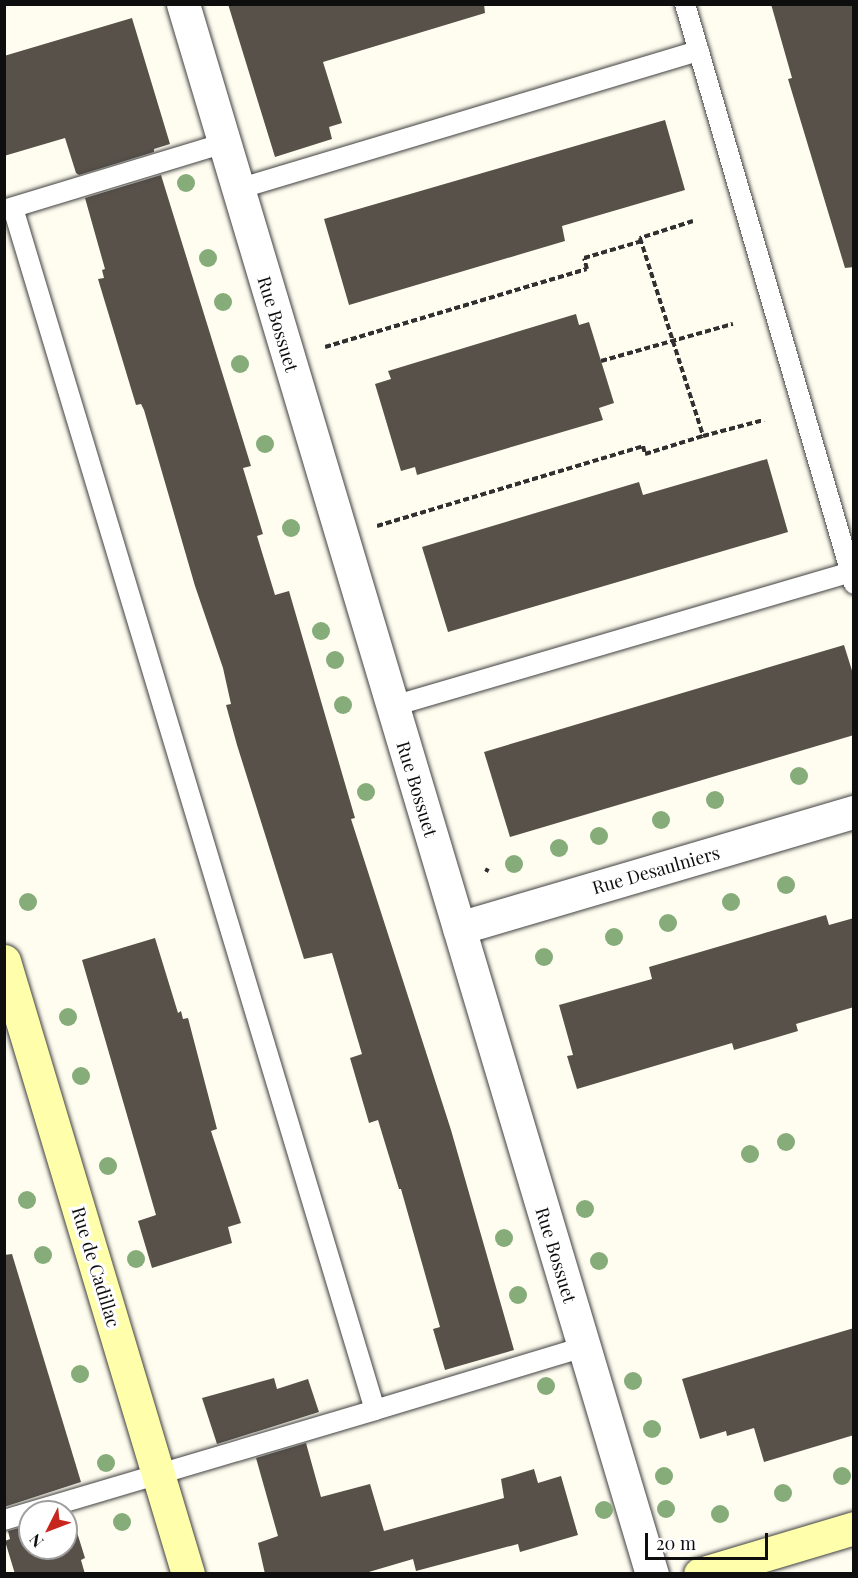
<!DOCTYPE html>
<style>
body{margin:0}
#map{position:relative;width:858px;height:1578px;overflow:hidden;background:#fffdf0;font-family:"Playfair Display",serif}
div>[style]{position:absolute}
.building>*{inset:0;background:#58514a}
.path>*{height:4px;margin-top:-2px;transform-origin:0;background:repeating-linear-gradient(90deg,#303030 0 6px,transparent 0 9px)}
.roads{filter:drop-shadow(0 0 2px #414141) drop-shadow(0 0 2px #414141)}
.lane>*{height:20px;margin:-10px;padding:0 10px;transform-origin:10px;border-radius:10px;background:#fff}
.street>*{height:33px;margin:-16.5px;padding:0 16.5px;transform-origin:16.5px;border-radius:16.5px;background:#fff}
.secondary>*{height:33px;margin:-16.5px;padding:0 16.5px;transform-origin:16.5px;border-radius:16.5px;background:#fffeab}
.trees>*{width:18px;height:18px;margin:-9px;border-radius:50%;background:#86ac7a}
span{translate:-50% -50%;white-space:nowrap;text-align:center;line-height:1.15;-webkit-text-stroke:6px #fff;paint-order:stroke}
.street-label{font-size:18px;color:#0e0e0e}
.frame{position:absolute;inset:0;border:6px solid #0e0e0e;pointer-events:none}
.north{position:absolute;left:18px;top:1500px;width:60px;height:60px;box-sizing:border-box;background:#fff;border:2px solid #9f9f9f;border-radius:50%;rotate:228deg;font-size:16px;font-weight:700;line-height:24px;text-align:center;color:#0e0e0e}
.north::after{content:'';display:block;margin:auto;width:21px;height:27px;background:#c7261e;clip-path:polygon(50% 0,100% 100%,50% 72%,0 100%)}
.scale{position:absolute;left:645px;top:1533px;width:123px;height:27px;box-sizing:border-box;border:3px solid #0e0e0e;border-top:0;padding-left:8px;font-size:18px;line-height:21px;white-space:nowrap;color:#0e0e0e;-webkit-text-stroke:4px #fff;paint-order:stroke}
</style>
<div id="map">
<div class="building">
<i style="clip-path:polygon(228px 4px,484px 4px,485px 13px,323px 62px,342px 123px,329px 127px,332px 139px,275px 157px)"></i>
<i style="clip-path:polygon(771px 4px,854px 4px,854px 267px,845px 268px,788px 79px,792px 78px)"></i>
<i style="clip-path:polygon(132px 18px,170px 144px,154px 149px,154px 152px,79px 175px,76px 173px,65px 138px,4px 156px,4px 56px)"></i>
<i style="clip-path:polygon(665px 120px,685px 190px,562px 226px,565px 241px,349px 305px,324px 219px)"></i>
<i style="clip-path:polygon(161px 175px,251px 466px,243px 468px,263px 534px,257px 536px,275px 595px,289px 591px,355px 818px,351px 819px,451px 1130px,514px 1350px,445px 1370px,433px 1329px,440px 1327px,401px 1189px,399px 1189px,378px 1120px,369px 1123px,350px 1058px,362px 1054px,332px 953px,304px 959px,237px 745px,226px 705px,231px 704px,223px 668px,195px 586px,144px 410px,141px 404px,136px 405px,98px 279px,104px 278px,102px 270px,105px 269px,85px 198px)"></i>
<i style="clip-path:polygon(576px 314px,579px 325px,589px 322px,614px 403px,599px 408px,603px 420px,417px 475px,415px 467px,401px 471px,375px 384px,391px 379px,388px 371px)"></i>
<i style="clip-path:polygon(767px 459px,788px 532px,448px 632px,422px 547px,639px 482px,643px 495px)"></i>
<i style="clip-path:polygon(844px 645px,854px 677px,854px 735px,510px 837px,484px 752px)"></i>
<i style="clip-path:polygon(826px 915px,829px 925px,854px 918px,854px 1007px,796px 1024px,798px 1031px,734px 1050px,732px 1043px,577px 1089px,567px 1056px,573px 1055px,559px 1005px,652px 979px,649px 967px)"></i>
<i style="clip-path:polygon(155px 938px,178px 1013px,181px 1011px,183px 1019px,188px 1018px,217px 1129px,211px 1131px,241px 1223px,228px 1227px,232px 1243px,152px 1268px,138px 1221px,156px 1215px,82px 960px)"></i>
<i style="clip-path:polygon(12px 1254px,81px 1482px,4px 1507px,4px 1255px)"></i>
<i style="clip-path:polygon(854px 1328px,854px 1435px,764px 1462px,754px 1428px,727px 1436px,726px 1431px,700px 1439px,682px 1379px)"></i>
<i style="clip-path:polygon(274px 1378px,277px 1389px,308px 1379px,319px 1412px,217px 1444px,202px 1398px)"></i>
<i style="clip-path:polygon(306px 1443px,321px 1497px,370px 1484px,384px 1531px,504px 1498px,501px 1479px,534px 1469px,538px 1483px,561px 1476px,578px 1535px,520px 1552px,518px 1544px,416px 1571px,413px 1559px,362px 1574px,265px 1574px,258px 1543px,278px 1536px,256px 1458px)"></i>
<i style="clip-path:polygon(71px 1513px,85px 1558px,81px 1560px,85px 1574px,15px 1574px,5px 1541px,10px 1539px,8px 1531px,30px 1525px,30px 1548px,66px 1548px,66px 1514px)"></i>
</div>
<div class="path">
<i style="left:693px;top:221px;width:56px;rotate:162.2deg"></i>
<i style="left:640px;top:238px;width:208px;rotate:72.3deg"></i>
<i style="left:703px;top:436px;width:63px;rotate:-14.7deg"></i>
<i style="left:325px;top:347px;width:273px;rotate:-16.6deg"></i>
<i style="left:587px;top:269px;width:11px;rotate:-105deg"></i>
<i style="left:584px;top:258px;width:60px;rotate:-16.3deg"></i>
<i style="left:601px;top:361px;width:137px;rotate:-15.7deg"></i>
<i style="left:377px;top:526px;width:278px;rotate:-16.7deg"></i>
<i style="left:643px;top:446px;width:8px;rotate:76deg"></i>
<i style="left:645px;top:454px;width:61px;rotate:-17.2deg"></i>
<i style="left:486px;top:872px;width:4px;rotate:-63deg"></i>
</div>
<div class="roads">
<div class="lane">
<i style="left:685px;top:4px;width:604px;rotate:73.75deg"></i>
<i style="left:238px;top:189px;width:481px;rotate:-16.7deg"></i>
<i style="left:4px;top:210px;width:230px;rotate:-16.9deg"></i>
<i style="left:393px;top:706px;width:476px;rotate:-16.3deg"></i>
<i style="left:375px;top:1410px;width:218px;rotate:-16.8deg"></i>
<i style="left:4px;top:1520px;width:387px;rotate:-16.5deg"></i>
<i style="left:375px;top:1410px;width:1255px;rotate:-106.76deg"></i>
</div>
<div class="street">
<i style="left:183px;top:4px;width:1639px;rotate:73.37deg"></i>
<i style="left:459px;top:928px;width:412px;rotate:-16.4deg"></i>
</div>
<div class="secondary">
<i style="left:4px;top:961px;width:640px;rotate:73.29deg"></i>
<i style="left:700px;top:1574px;width:161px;rotate:-16.6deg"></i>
</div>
</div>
<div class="trees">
<i style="left:186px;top:183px"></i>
<i style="left:208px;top:258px"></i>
<i style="left:223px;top:302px"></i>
<i style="left:240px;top:364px"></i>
<i style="left:265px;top:444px"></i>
<i style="left:291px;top:528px"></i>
<i style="left:321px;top:631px"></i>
<i style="left:335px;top:660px"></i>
<i style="left:343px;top:705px"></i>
<i style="left:799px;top:776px"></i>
<i style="left:366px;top:792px"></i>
<i style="left:715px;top:800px"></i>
<i style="left:661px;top:820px"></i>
<i style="left:599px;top:836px"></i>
<i style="left:559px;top:848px"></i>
<i style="left:514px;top:864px"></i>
<i style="left:786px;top:885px"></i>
<i style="left:28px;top:902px"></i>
<i style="left:731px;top:902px"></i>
<i style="left:668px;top:923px"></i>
<i style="left:614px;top:937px"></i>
<i style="left:544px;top:957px"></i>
<i style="left:68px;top:1017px"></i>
<i style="left:81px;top:1076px"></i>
<i style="left:786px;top:1142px"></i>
<i style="left:750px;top:1154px"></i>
<i style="left:108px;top:1166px"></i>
<i style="left:27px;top:1200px"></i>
<i style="left:585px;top:1209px"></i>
<i style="left:504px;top:1238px"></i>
<i style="left:43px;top:1255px"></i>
<i style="left:136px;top:1259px"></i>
<i style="left:599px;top:1261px"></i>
<i style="left:518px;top:1295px"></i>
<i style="left:80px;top:1374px"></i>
<i style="left:633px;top:1381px"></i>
<i style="left:546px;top:1386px"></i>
<i style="left:652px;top:1429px"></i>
<i style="left:106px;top:1463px"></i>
<i style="left:664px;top:1476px"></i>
<i style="left:842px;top:1476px"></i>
<i style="left:783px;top:1493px"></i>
<i style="left:666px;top:1509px"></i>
<i style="left:604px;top:1510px"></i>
<i style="left:720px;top:1514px"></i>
<i style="left:122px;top:1522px"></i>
</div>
<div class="street-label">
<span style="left:278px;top:324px;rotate:73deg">Rue Bossuet</span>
<span style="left:417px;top:789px;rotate:73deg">Rue Bossuet</span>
<span style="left:656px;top:870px;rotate:-16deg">Rue Desaulniers</span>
<span style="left:556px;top:1255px;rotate:73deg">Rue Bossuet</span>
<span style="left:96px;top:1267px;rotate:73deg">Rue de Cadillac</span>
</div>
<div class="frame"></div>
<div class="north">N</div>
<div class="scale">20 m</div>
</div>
